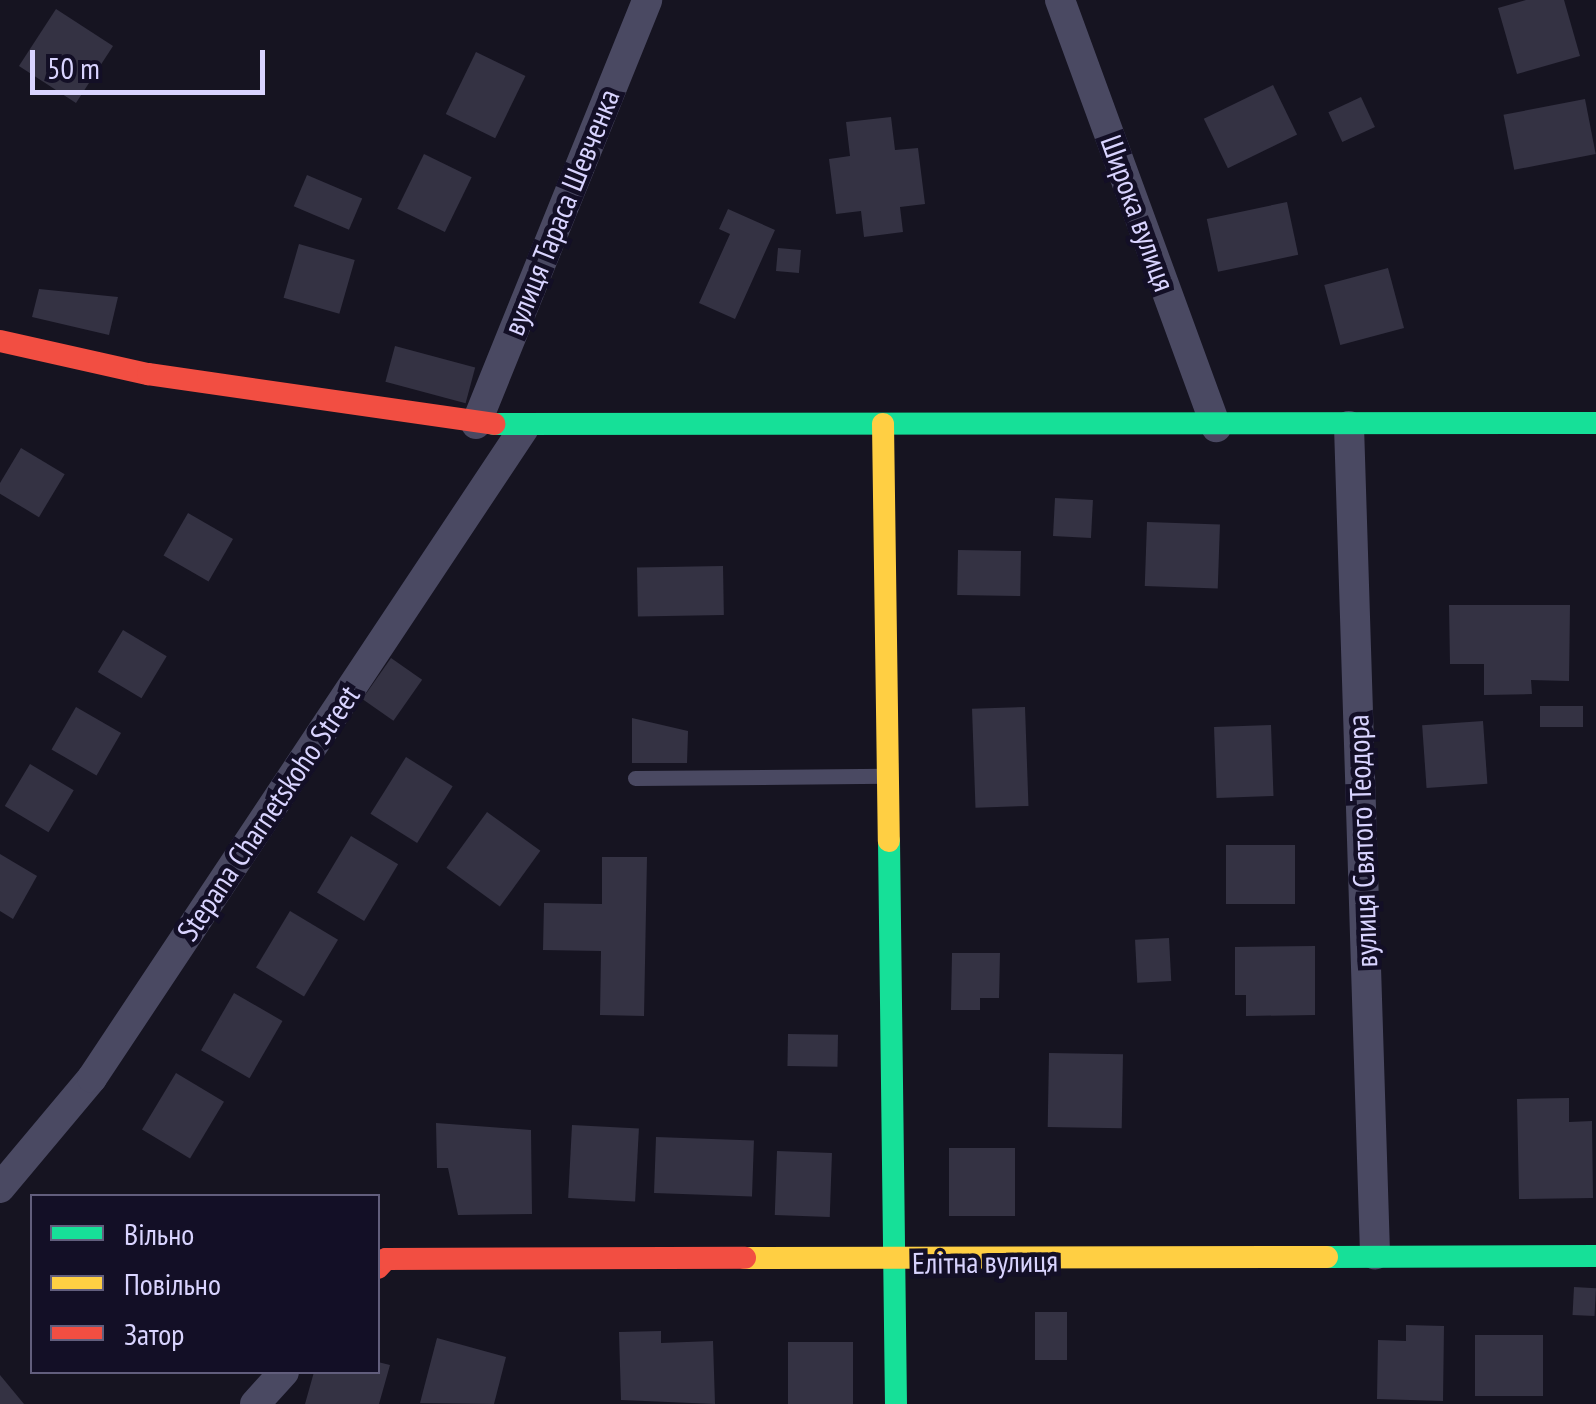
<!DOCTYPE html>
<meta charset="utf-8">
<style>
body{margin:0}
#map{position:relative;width:1596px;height:1404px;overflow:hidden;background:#161421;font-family:"PT Sans Narrow",sans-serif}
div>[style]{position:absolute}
.building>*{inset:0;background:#343243;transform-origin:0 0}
.lane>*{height:15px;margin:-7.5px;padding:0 7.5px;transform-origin:7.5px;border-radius:7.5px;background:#4a4962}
.street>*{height:30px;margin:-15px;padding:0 15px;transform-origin:15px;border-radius:15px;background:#4a4962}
.fast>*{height:22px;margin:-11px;padding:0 11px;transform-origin:11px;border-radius:11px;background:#16e098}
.slow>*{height:22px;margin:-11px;padding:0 11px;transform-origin:11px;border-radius:11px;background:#ffcf43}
.jam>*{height:22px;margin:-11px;padding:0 11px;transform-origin:11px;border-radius:11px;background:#f24e42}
span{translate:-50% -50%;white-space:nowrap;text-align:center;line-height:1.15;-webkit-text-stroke:9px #130f26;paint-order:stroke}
.street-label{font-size:30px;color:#d9d4ff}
.legend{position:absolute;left:30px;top:1194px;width:350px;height:180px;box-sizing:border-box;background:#130f26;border:2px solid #625e7d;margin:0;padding:12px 18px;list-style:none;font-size:30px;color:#d9d4ff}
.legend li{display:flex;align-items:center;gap:20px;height:50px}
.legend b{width:50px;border:2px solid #625e7d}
.scale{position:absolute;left:30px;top:50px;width:235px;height:45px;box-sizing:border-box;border:5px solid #d9d4ff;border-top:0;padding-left:12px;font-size:30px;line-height:35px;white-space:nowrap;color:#d9d4ff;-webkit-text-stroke:8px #130f26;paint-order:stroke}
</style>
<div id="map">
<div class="building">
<i style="clip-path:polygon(1526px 0,1564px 0,1580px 56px,1517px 74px,1498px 8px)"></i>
<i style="left:56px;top:9px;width:68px;height:68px;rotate:33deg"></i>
<i style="left:476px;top:52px;width:55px;height:69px;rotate:26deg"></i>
<i style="left:1273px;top:85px;width:55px;height:77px;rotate:64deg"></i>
<i style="left:1361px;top:97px;width:33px;height:36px;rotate:65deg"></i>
<i style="left:1585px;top:99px;width:56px;height:83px;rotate:79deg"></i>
<i style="clip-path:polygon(891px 117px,895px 150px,918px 148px,925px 204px,900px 207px,903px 232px,864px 237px,861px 211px,836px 214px,829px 159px,850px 156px,846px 122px)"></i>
<i style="left:424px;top:154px;width:53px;height:61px;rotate:26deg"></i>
<i style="left:307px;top:175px;width:60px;height:34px;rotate:23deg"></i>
<i style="left:1287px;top:202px;width:54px;height:82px;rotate:78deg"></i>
<i style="clip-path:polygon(728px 209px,775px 230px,735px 319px,699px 303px,730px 234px,719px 229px)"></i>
<i style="left:299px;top:244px;width:58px;height:56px;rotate:16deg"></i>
<i style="left:778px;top:248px;width:23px;height:23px;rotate:5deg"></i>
<i style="left:1388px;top:268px;width:62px;height:66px;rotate:75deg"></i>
<i style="clip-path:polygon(39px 289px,118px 297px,109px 335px,32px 317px)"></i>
<i style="left:395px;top:346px;width:83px;height:37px;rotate:15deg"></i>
<i style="left:21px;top:448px;width:51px;height:50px;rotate:31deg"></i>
<i style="left:1055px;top:498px;width:38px;height:38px;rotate:3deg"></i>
<i style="left:188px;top:513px;width:52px;height:49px;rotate:30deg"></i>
<i style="left:1147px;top:522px;width:73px;height:64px;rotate:2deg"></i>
<i style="left:958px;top:550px;width:63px;height:45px;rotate:1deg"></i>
<i style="left:723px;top:566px;width:49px;height:86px;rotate:89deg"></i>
<i style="clip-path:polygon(1449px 605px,1570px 605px,1569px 681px,1531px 680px,1532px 694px,1484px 695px,1484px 664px,1450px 664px)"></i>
<i style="left:123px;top:630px;width:51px;height:49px;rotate:31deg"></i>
<i style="left:391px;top:658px;width:38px;height:50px;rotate:35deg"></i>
<i style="left:1583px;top:706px;width:21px;height:43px;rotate:90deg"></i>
<i style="left:76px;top:707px;width:52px;height:49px;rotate:30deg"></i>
<i style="left:1025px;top:707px;width:99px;height:53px;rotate:88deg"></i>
<i style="clip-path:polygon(632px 718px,688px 731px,687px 763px,632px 763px)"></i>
<i style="left:1483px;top:721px;width:63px;height:61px;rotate:86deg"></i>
<i style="left:1271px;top:725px;width:71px;height:57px;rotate:88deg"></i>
<i style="left:406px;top:757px;width:55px;height:67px;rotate:32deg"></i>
<i style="left:30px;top:764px;width:51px;height:49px;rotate:31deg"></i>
<i style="left:487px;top:812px;width:66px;height:69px;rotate:36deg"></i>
<i style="left:351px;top:836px;width:55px;height:66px;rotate:31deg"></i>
<i style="left:1226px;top:845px;width:69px;height:59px"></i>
<i style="clip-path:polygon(0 854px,37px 876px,13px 919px,0 911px)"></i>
<i style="clip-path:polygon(602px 857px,647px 857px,644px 1016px,600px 1015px,601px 951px,543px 950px,544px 903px,602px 904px)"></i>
<i style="left:290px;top:911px;width:56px;height:66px;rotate:31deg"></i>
<i style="left:1169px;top:938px;width:43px;height:34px;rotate:87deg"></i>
<i style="clip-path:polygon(1315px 946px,1315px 1015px,1246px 1016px,1246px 995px,1235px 995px,1235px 947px)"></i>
<i style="clip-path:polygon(952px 953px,1000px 953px,999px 998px,980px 998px,980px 1010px,951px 1010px)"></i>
<i style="left:234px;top:993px;width:56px;height:66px;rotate:30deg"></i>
<i style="left:788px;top:1034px;width:50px;height:32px;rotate:1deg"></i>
<i style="left:1049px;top:1053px;width:74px;height:74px;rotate:1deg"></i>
<i style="left:176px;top:1073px;width:56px;height:66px;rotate:31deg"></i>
<i style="clip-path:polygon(1569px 1098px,1569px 1122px,1592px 1121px,1593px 1198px,1519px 1199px,1517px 1099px)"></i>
<i style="clip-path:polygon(436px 1123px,531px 1130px,532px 1214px,458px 1215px,448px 1168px,437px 1168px)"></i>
<i style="left:572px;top:1125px;width:67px;height:73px;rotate:3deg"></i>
<i style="left:656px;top:1137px;width:98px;height:56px;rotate:2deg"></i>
<i style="left:949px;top:1148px;width:66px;height:68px"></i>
<i style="left:777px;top:1151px;width:55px;height:64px;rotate:2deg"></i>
<i style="left:1574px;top:1287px;width:22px;height:28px;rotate:3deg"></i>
<i style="left:1067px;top:1312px;width:48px;height:32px;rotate:90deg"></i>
<i style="clip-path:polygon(1406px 1325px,1444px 1326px,1443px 1401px,1377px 1399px,1378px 1340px,1406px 1341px)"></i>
<i style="clip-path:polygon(661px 1331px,661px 1343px,713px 1341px,715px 1404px,621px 1400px,619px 1332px)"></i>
<i style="left:1475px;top:1335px;width:68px;height:61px"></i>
<i style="clip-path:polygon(437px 1338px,506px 1357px,494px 1404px,420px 1403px)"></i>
<i style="left:788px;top:1342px;width:65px;height:62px"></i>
<i style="clip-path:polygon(378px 1362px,390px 1365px,379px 1404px,305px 1404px,314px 1372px,378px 1372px)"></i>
<i style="clip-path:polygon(0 1375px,24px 1404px,0 1404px)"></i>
</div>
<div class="lane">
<i style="left:635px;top:778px;width:251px;rotate:-0.5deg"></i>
</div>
<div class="street">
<i style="left:1060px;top:0;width:455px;rotate:69.9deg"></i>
<i style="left:476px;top:424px;width:457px;rotate:-68deg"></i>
<i style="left:1349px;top:426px;width:829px;rotate:88.2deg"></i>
<i style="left:0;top:1188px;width:143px;rotate:-50.1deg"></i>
<i style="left:92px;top:1078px;width:780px;rotate:-56.39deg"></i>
<i style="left:255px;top:1404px;width:43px;rotate:-47.8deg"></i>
</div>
<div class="fast">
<i style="left:494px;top:424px;width:1102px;rotate:-0.05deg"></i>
<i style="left:889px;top:841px;width:563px;rotate:89.29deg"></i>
<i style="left:1327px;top:1257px;width:269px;rotate:-0.2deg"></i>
</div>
<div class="slow">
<i style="left:883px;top:424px;width:417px;rotate:89.2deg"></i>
<i style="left:745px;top:1258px;width:582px;rotate:-0.1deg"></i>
</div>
<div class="jam">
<i style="left:0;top:341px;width:152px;rotate:12.6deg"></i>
<i style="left:148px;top:374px;width:350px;rotate:8.2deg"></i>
<i style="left:378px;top:1268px;width:12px;rotate:-48deg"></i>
<i style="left:386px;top:1259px;width:359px;rotate:-0.2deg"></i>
</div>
<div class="street-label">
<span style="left:561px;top:212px;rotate:-68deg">вулиця Тараса Шевченка</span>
<span style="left:1138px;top:213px;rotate:70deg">Широка вулиця</span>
<span style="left:268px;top:813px;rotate:-56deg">Stepana Charnetskoho Street</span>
<span style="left:1362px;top:841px;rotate:-92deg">вулиця Святого Теодора</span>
<span style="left:985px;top:1262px;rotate:-1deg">Елітна вулиця</span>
</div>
<ul class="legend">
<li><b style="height:12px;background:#16e098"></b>Вільно</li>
<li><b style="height:12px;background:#ffcf43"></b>Повільно</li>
<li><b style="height:12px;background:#f24e42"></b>Затор</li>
</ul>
<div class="scale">50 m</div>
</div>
